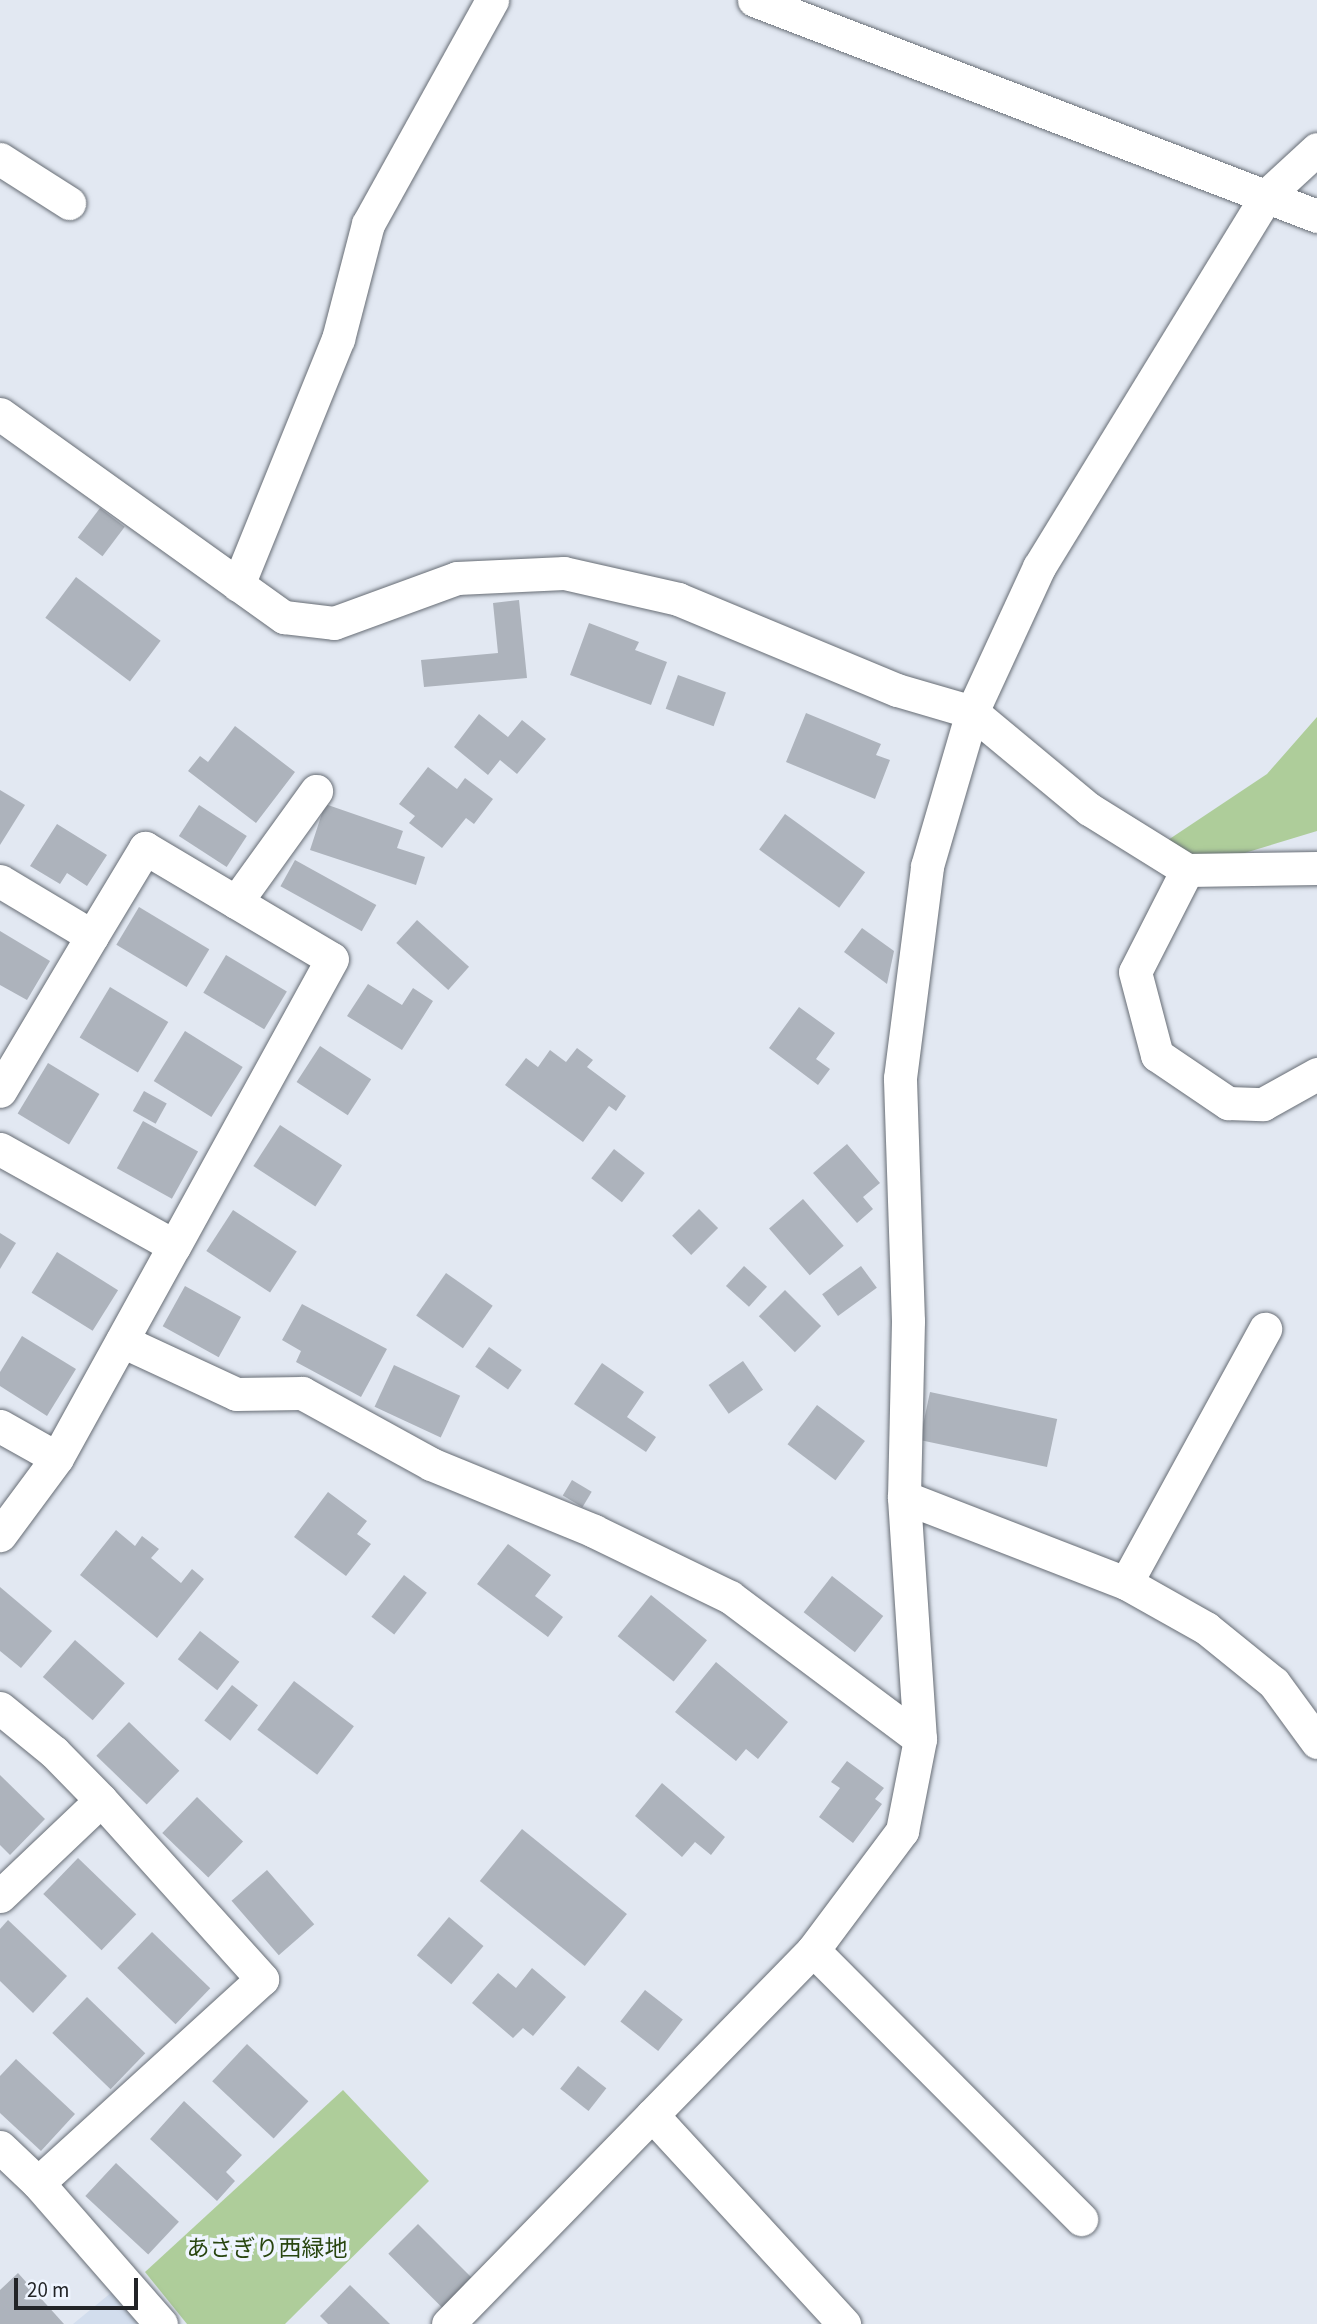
<!DOCTYPE html>
<meta charset="utf-8">
<style>
body{margin:0}
#map{position:relative;width:1317px;height:2324px;overflow:hidden;background:#e2e8f2;font-family:"Source Sans 3","Noto Sans JP",sans-serif}
div>[style]{position:absolute}
.built>*{inset:0;background:#d2dded}
.green>*{inset:0;background:#aecd9a}
.building>*{inset:0;background:#adb3bc;transform-origin:0 0}
.roads{filter:drop-shadow(0 0 2px #676d75) drop-shadow(0 0 2px #676d75)}
.minor>*{height:33px;margin:-16.5px;padding:0 16.5px;transform-origin:16.5px;border-radius:16.5px;background:#fff}
span{translate:-50% -50%;white-space:nowrap;text-align:center;line-height:1.15;-webkit-text-stroke:7px #eff5ff;paint-order:stroke}
.park-label{font-size:23px;color:#294610}
.scale{position:absolute;left:14px;top:2278px;width:124px;height:32px;box-sizing:border-box;border:4px solid #222427;border-top:0;padding-left:9px;font-size:21px;line-height:24px;white-space:nowrap;color:#222427;-webkit-text-stroke:5px #eff5ff;paint-order:stroke}
</style>
<div id="map">
<div class="built">
<i style="clip-path:polygon(112px 2292px,138px 2324px,73px 2324px)"></i>
</div>
<div class="green">
<i style="clip-path:polygon(1317px 717px,1317px 831px,1228px 858px,1194px 855px,1165px 842px,1267px 774px)"></i>
<i style="clip-path:polygon(343px 2090px,429px 2181px,285px 2324px,187px 2324px,145px 2272px)"></i>
</div>
<div class="building">
<i style="left:100px;top:508px;width:31px;height:37px;rotate:37deg"></i>
<i style="left:76px;top:577px;width:106px;height:51px;rotate:37deg"></i>
<i style="clip-path:polygon(519px 600px,527px 678px,424px 687px,421px 660px,498px 653px,493px 603px)"></i>
<i style="clip-path:polygon(589px 623px,639px 642px,635px 650px,667px 662px,651px 705px,570px 675px)"></i>
<i style="left:678px;top:675px;width:51px;height:36px;rotate:20deg"></i>
<i style="clip-path:polygon(806px 713px,881px 744px,876px 755px,890px 760px,875px 799px,786px 762px)"></i>
<i style="clip-path:polygon(479px 714px,508px 737px,522px 720px,546px 739px,517px 774px,500px 760px,488px 775px,454px 747px)"></i>
<i style="clip-path:polygon(235px 726px,295px 772px,256px 823px,188px 771px,200px 756px,208px 762px)"></i>
<i style="clip-path:polygon(428px 767px,457px 789px,465px 778px,493px 799px,474px 824px,466px 818px,442px 848px,409px 823px,415px 816px,399px 804px)"></i>
<i style="clip-path:polygon(0 790px,25px 805px,0 845px)"></i>
<i style="clip-path:polygon(325px 804px,403px 831px,397px 848px,425px 857px,416px 885px,310px 850px)"></i>
<i style="left:199px;top:805px;width:57px;height:37px;rotate:33deg"></i>
<i style="left:785px;top:814px;width:99px;height:44px;rotate:36deg"></i>
<i style="clip-path:polygon(57px 824px,107px 855px,87px 886px,67px 873px,60px 884px,30px 866px)"></i>
<i style="left:295px;top:860px;width:93px;height:30px;rotate:29deg"></i>
<i style="left:139px;top:907px;width:82px;height:44px;rotate:31deg"></i>
<i style="left:417px;top:920px;width:70px;height:31px;rotate:42deg"></i>
<i style="clip-path:polygon(862px 928px,894px 951px,887px 984px,844px 952px)"></i>
<i style="clip-path:polygon(0 931px,50px 961px,27px 1000px,0 985px)"></i>
<i style="left:226px;top:955px;width:71px;height:44px;rotate:31deg"></i>
<i style="clip-path:polygon(368px 984px,402px 1005px,413px 988px,433px 1001px,402px 1050px,347px 1016px)"></i>
<i style="left:110px;top:987px;width:68px;height:59px;rotate:31deg"></i>
<i style="clip-path:polygon(799px 1007px,835px 1033px,816px 1059px,830px 1069px,818px 1085px,769px 1048px)"></i>
<i style="left:185px;top:1031px;width:68px;height:59px;rotate:32deg"></i>
<i style="left:320px;top:1046px;width:61px;height:43px;rotate:33deg"></i>
<i style="clip-path:polygon(577px 1048px,593px 1060px,587px 1067px,626px 1096px,616px 1111px,609px 1106px,583px 1142px,505px 1085px,526px 1058px,538px 1067px,550px 1050px,566px 1062px)"></i>
<i style="left:48px;top:1063px;width:60px;height:59px;rotate:31deg"></i>
<i style="left:144px;top:1091px;width:26px;height:23px;rotate:29deg"></i>
<i style="left:143px;top:1121px;width:63px;height:54px;rotate:29deg"></i>
<i style="left:280px;top:1125px;width:74px;height:49px;rotate:33deg"></i>
<i style="clip-path:polygon(847px 1144px,880px 1183px,863px 1197px,873px 1209px,857px 1223px,813px 1173px)"></i>
<i style="left:614px;top:1149px;width:39px;height:37px;rotate:38deg"></i>
<i style="left:803px;top:1199px;width:62px;height:45px;rotate:49deg"></i>
<i style="left:699px;top:1209px;width:27px;height:38px;rotate:45deg"></i>
<i style="left:233px;top:1210px;width:76px;height:49px;rotate:33deg"></i>
<i style="clip-path:polygon(0 1233px,16px 1243px,0 1269px)"></i>
<i style="left:57px;top:1252px;width:72px;height:48px;rotate:32deg"></i>
<i style="left:744px;top:1266px;width:31px;height:27px;rotate:42deg"></i>
<i style="left:861px;top:1266px;width:27px;height:48px;rotate:54deg"></i>
<i style="left:446px;top:1273px;width:57px;height:52px;rotate:35deg"></i>
<i style="left:185px;top:1286px;width:64px;height:46px;rotate:29deg"></i>
<i style="left:785px;top:1290px;width:51px;height:37px;rotate:45deg"></i>
<i style="clip-path:polygon(302px 1304px,387px 1349px,361px 1397px,296px 1362px,301px 1351px,282px 1340px)"></i>
<i style="clip-path:polygon(22px 1336px,76px 1369px,47px 1416px,0 1386px,0 1372px)"></i>
<i style="left:489px;top:1347px;width:40px;height:24px;rotate:35deg"></i>
<i style="left:743px;top:1361px;width:35px;height:42px;rotate:55deg"></i>
<i style="clip-path:polygon(602px 1363px,644px 1392px,627px 1417px,656px 1437px,646px 1452px,574px 1404px)"></i>
<i style="left:394px;top:1365px;width:73px;height:46px;rotate:25deg"></i>
<i style="left:930px;top:1392px;width:130px;height:49px;rotate:12deg"></i>
<i style="left:817px;top:1405px;width:60px;height:49px;rotate:37deg"></i>
<i style="left:572px;top:1480px;width:23px;height:18px;rotate:31deg"></i>
<i style="clip-path:polygon(328px 1492px,367px 1521px,357px 1534px,371px 1544px,346px 1576px,294px 1537px)"></i>
<i style="clip-path:polygon(116px 1530px,135px 1546px,142px 1536px,159px 1549px,151px 1558px,181px 1583px,192px 1569px,204px 1579px,157px 1638px,80px 1575px)"></i>
<i style="clip-path:polygon(508px 1544px,551px 1575px,535px 1596px,563px 1617px,548px 1637px,477px 1584px)"></i>
<i style="left:404px;top:1575px;width:29px;height:53px;rotate:38deg"></i>
<i style="left:832px;top:1576px;width:65px;height:46px;rotate:38deg"></i>
<i style="clip-path:polygon(0 1587px,52px 1631px,21px 1668px,0 1651px)"></i>
<i style="left:651px;top:1595px;width:72px;height:53px;rotate:39deg"></i>
<i style="left:200px;top:1631px;width:50px;height:36px;rotate:38deg"></i>
<i style="left:75px;top:1640px;width:66px;height:49px;rotate:41deg"></i>
<i style="clip-path:polygon(716px 1662px,788px 1722px,758px 1759px,746px 1749px,736px 1761px,675px 1712px)"></i>
<i style="left:294px;top:1681px;width:75px;height:61px;rotate:37deg"></i>
<i style="left:232px;top:1685px;width:33px;height:45px;rotate:38deg"></i>
<i style="left:129px;top:1722px;width:70px;height:47px;rotate:44deg"></i>
<i style="clip-path:polygon(847px 1761px,884px 1788px,875px 1799px,882px 1804px,853px 1843px,819px 1817px,840px 1788px,831px 1782px)"></i>
<i style="clip-path:polygon(0 1775px,45px 1819px,10px 1855px,0 1845px)"></i>
<i style="clip-path:polygon(662px 1783px,725px 1837px,711px 1855px,695px 1842px,682px 1857px,635px 1816px)"></i>
<i style="left:197px;top:1797px;width:64px;height:50px;rotate:44deg"></i>
<i style="left:522px;top:1829px;width:135px;height:67px;rotate:39deg"></i>
<i style="left:78px;top:1858px;width:81px;height:50px;rotate:44deg"></i>
<i style="left:267px;top:1870px;width:72px;height:47px;rotate:49deg"></i>
<i style="left:449px;top:1917px;width:45px;height:50px;rotate:40deg"></i>
<i style="clip-path:polygon(8px 1920px,67px 1976px,33px 2013px,0 1981px,0 1929px)"></i>
<i style="left:152px;top:1932px;width:81px;height:50px;rotate:44deg"></i>
<i style="clip-path:polygon(532px 1968px,566px 1997px,533px 2036px,523px 2028px,513px 2038px,472px 2003px,498px 1973px,516px 1988px)"></i>
<i style="left:645px;top:1990px;width:48px;height:40px;rotate:38deg"></i>
<i style="left:87px;top:1997px;width:81px;height:50px;rotate:44deg"></i>
<i style="left:247px;top:2044px;width:84px;height:51px;rotate:43deg"></i>
<i style="clip-path:polygon(16px 2059px,75px 2114px,41px 2151px,0 2113px,0 2076px)"></i>
<i style="left:578px;top:2066px;width:36px;height:29px;rotate:38deg"></i>
<i style="clip-path:polygon(184px 2101px,242px 2155px,226px 2172px,235px 2181px,217px 2201px,150px 2139px)"></i>
<i style="left:116px;top:2163px;width:86px;height:45px;rotate:43deg"></i>
<i style="left:418px;top:2224px;width:76px;height:42px;rotate:45deg"></i>
<i style="clip-path:polygon(18px 2273px,64px 2324px,0 2324px,0 2290px)"></i>
<i style="clip-path:polygon(350px 2285px,390px 2324px,328px 2324px,320px 2316px)"></i>
</div>
<div class="roads">
<div class="minor">
<i style="left:754px;top:0;width:603px;rotate:20.99deg"></i>
<i style="left:0;top:159px;width:82px;rotate:32.5deg"></i>
<i style="left:0;top:414px;width:349px;rotate:35.6deg"></i>
<i style="left:284px;top:617px;width:50px;rotate:6.8deg"></i>
<i style="left:334px;top:623px;width:131px;rotate:-20.1deg"></i>
<i style="left:457px;top:578px;width:107px;rotate:-2.7deg"></i>
<i style="left:564px;top:573px;width:117px;rotate:12.8deg"></i>
<i style="left:678px;top:599px;width:237px;rotate:22.6deg"></i>
<i style="left:897px;top:690px;width:78px;rotate:16.3deg"></i>
<i style="left:972px;top:712px;width:152px;rotate:39.7deg"></i>
<i style="left:1089px;top:809px;width:115px;rotate:31.9deg"></i>
<i style="left:1187px;top:870px;width:130px;rotate:-0.9deg"></i>
<i style="left:238px;top:585px;width:266px;rotate:-67.9deg"></i>
<i style="left:338px;top:339px;width:119px;rotate:-75.4deg"></i>
<i style="left:368px;top:224px;width:256px;rotate:-61deg"></i>
<i style="left:1187px;top:870px;width:114px;rotate:117deg"></i>
<i style="left:1135px;top:972px;width:86px;rotate:75.2deg"></i>
<i style="left:1157px;top:1055px;width:86px;rotate:34.1deg"></i>
<i style="left:1228px;top:1103px;width:35px;rotate:2deg"></i>
<i style="left:1263px;top:1104px;width:62px;rotate:-29.1deg"></i>
<i style="left:0;top:881px;width:107px;rotate:30.9deg"></i>
<i style="left:92px;top:936px;width:180px;rotate:120.7deg"></i>
<i style="left:236px;top:902px;width:137px;rotate:-54.2deg"></i>
<i style="left:92px;top:936px;width:103px;rotate:-58.9deg"></i>
<i style="left:145px;top:848px;width:217px;rotate:30.7deg"></i>
<i style="left:332px;top:959px;width:328px;rotate:118.8deg"></i>
<i style="left:0;top:1149px;width:199px;rotate:29.1deg"></i>
<i style="left:174px;top:1246px;width:242px;rotate:118.9deg"></i>
<i style="left:57px;top:1458px;width:96px;rotate:126.5deg"></i>
<i style="left:122px;top:1341px;width:126px;rotate:24.9deg"></i>
<i style="left:236px;top:1394px;width:66px;rotate:-0.9deg"></i>
<i style="left:302px;top:1393px;width:147px;rotate:28.8deg"></i>
<i style="left:431px;top:1464px;width:176px;rotate:22.3deg"></i>
<i style="left:594px;top:1531px;width:151px;rotate:25.9deg"></i>
<i style="left:730px;top:1597px;width:237px;rotate:36.8deg"></i>
<i style="left:0;top:1426px;width:65px;rotate:29.3deg"></i>
<i style="left:904px;top:1497px;width:238px;rotate:21.2deg"></i>
<i style="left:1126px;top:1583px;width:92px;rotate:29.4deg"></i>
<i style="left:1206px;top:1628px;width:87px;rotate:39deg"></i>
<i style="left:1274px;top:1683px;width:73px;rotate:53.9deg"></i>
<i style="left:1126px;top:1583px;width:290px;rotate:-61.3deg"></i>
<i style="left:0;top:1708px;width:70px;rotate:39.2deg"></i>
<i style="left:54px;top:1752px;width:67px;rotate:45.6deg"></i>
<i style="left:101px;top:1800px;width:241px;rotate:48deg"></i>
<i style="left:262px;top:1979px;width:303px;rotate:137.7deg"></i>
<i style="left:0;top:1896px;width:139px;rotate:-43.5deg"></i>
<i style="left:813px;top:1950px;width:380px;rotate:45.1deg"></i>
<i style="left:652px;top:2115px;width:284px;rotate:47.4deg"></i>
<i style="left:0;top:2147px;width:52px;rotate:43.5deg"></i>
<i style="left:38px;top:2183px;width:187px;rotate:48.9deg"></i>
<i style="left:448px;top:2324px;width:523px;rotate:-45.7deg"></i>
<i style="left:813px;top:1950px;width:149px;rotate:-53.2deg"></i>
<i style="left:902px;top:1831px;width:94px;rotate:-78.9deg"></i>
<i style="left:920px;top:1739px;width:243px;rotate:-93.8deg"></i>
<i style="left:904px;top:1497px;width:176px;rotate:-88.7deg"></i>
<i style="left:908px;top:1321px;width:243px;rotate:-91.9deg"></i>
<i style="left:900px;top:1078px;width:214px;rotate:-82.7deg"></i>
<i style="left:927px;top:866px;width:160px;rotate:-73.7deg"></i>
<i style="left:972px;top:712px;width:160px;rotate:-65.2deg"></i>
<i style="left:1039px;top:567px;width:435px;rotate:-58.5deg"></i>
<i style="left:1266px;top:196px;width:69px;rotate:-42.7deg"></i>
</div>
</div>
<div class="park-label">
<span style="left:267px;top:2249px">あさぎり西緑地</span>
</div>
<div class="scale">20 m</div>
</div>
